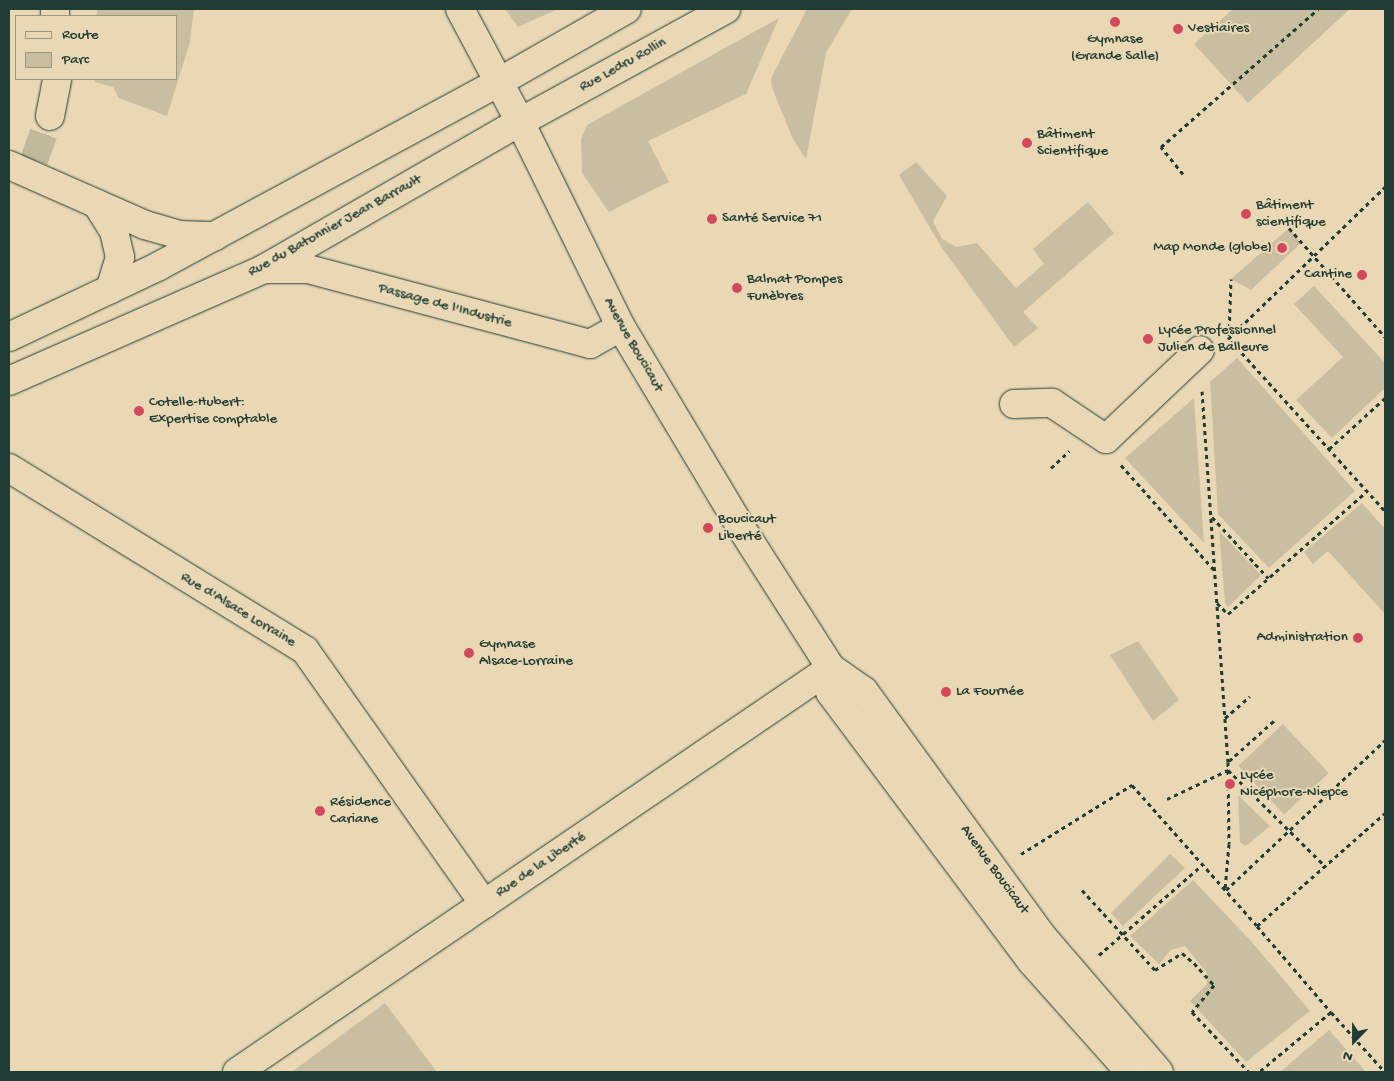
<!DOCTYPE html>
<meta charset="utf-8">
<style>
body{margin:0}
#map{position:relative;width:1394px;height:1081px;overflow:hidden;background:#ead8b5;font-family:"Gochi Hand",sans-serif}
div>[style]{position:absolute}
.green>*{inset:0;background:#c9bfa0;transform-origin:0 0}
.minor-tunnel>*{height:28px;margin-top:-14px;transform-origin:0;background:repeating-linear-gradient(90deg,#c1b99b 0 28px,transparent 0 42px)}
.path>*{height:3px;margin-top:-1.5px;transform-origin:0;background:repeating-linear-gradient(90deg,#1f3d34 0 4px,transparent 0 8px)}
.roads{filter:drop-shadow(0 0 1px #1f3d34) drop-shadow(0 0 1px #1f3d34)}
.minor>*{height:28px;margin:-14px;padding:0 14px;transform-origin:14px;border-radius:14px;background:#ead8b5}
.major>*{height:28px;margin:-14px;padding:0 14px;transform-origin:14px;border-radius:14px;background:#ead8b5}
.dots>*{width:14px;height:14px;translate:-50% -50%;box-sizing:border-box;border:2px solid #ead8b5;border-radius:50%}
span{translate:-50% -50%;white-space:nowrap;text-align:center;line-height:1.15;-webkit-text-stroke:4px #ead8b5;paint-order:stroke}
.poi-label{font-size:15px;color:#1f3d34}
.left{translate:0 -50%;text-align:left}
.right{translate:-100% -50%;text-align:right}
.street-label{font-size:15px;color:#1f3d34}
.frame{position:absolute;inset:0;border:10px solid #1f3d34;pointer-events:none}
.legend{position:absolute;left:15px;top:15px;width:162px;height:65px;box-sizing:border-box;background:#ead8b5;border:1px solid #999a81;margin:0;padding:6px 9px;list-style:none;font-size:15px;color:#1f3d34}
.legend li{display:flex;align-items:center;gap:10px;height:25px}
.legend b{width:25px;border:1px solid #999a81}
.north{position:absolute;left:1329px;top:1016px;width:50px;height:50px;-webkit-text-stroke:4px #ead8b5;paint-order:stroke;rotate:202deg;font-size:14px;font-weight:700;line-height:20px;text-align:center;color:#1f3d34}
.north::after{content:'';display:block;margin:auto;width:18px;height:22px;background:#1f3d34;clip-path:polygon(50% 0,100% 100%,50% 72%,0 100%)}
</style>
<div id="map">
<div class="green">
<i style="clip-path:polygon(98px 9px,194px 9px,190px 42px,167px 116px,119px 98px,113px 87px,95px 82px,95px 79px,176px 79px,176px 16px,96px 16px)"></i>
<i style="clip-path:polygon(505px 9px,558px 9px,518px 27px)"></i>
<i style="clip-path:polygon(807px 9px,852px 9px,826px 53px,806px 159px,793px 139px,772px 88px,771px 78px)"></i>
<i style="clip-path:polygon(1233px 9px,1350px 9px,1248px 103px,1194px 44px)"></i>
<i style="clip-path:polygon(779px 18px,746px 94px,648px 141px,669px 182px,609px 212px,582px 173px,581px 139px,587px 125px)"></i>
<i style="clip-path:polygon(916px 162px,947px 196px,933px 221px,942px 239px,956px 247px,977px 243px,1016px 288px,1044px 264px,1033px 249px,1088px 202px,1114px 233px,1023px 312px,1038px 328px,1014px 347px,942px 248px,899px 175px)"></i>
<i style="clip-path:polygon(1289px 228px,1301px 243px,1251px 290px,1231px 279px)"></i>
<i style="clip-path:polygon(1314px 286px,1385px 363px,1385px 388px,1332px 438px,1296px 400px,1343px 357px,1294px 304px)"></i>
<i style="clip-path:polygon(1237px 358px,1355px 491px,1269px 568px,1218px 514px,1210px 382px)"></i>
<i style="clip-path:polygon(1194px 398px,1204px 543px,1125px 458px)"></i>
<i style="clip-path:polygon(1362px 503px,1385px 529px,1385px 614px,1328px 551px,1313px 564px,1304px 552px)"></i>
<i style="clip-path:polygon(1219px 531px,1261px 575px,1228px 607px,1225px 603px)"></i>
<i style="clip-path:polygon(1138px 641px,1179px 700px,1153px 721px,1110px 655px)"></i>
<i style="left:1283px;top:724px;width:67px;height:61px;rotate:47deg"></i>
<i style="clip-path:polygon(1238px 795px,1270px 826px,1246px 846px,1240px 842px)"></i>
<i style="clip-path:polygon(1170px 854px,1185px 868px,1123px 926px,1111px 913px)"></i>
<i style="clip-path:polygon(1193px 880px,1251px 941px,1310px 1011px,1246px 1062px,1190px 1001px,1207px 984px,1207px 973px,1185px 946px,1171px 950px,1159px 964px,1130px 936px)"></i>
<i style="clip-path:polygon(385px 1003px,437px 1072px,294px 1072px,293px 1071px)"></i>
<i style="clip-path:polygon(1329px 1030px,1366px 1072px,1280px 1072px)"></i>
</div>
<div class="minor-tunnel">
<i style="left:34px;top:160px;width:47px;rotate:-70deg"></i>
</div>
<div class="path">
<i style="left:1183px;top:174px;width:35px;rotate:-129deg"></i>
<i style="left:1161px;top:147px;width:209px;rotate:-41.3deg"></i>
<i style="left:1289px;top:228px;width:145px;rotate:48.6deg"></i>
<i style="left:1229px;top:336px;width:57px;rotate:-88deg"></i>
<i style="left:1228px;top:339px;width:219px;rotate:-44.1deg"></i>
<i style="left:1231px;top:341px;width:229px;rotate:47.8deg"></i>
<i style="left:1202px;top:391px;width:372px;rotate:86deg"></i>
<i style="left:1228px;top:762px;width:82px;rotate:89.3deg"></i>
<i style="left:1229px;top:844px;width:46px;rotate:95deg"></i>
<i style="left:1329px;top:449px;width:76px;rotate:-42.3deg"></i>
<i style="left:1121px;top:465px;width:142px;rotate:48.4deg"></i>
<i style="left:1051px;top:468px;width:25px;rotate:-43deg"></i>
<i style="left:1212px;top:517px;width:83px;rotate:47.4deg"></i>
<i style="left:1217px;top:603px;width:16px;rotate:45deg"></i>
<i style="left:1228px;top:614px;width:186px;rotate:-41.5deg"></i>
<i style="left:1225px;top:718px;width:33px;rotate:-41deg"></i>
<i style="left:1229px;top:761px;width:63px;rotate:-41.8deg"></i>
<i style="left:1167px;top:799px;width:68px;rotate:-25.4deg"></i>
<i style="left:1228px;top:770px;width:136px;rotate:44.7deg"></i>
<i style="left:1021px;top:854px;width:131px;rotate:-31.9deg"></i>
<i style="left:1132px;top:785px;width:188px;rotate:48.4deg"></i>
<i style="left:1257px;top:926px;width:171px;rotate:-41.4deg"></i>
<i style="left:1082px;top:890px;width:108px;rotate:47.6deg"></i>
<i style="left:1155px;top:970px;width:32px;rotate:-32deg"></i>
<i style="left:1182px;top:953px;width:16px;rotate:40deg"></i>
<i style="left:1194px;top:963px;width:30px;rotate:48deg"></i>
<i style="left:1214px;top:985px;width:35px;rotate:129deg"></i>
<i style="left:1192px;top:1012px;width:83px;rotate:46.5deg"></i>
<i style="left:1226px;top:890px;width:219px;rotate:-43.3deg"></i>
<i style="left:1257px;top:926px;width:113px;rotate:49.3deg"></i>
<i style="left:1331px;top:1012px;width:94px;rotate:140.2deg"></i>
<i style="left:1099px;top:955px;width:137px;rotate:-41.1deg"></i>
<i style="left:1331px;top:1012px;width:81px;rotate:48deg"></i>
</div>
<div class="roads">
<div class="minor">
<i style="left:55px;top:9px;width:7px;rotate:90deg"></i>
<i style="left:50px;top:116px;width:38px;rotate:-79deg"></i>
<i style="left:9px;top:165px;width:149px;rotate:23.8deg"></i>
<i style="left:145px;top:225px;width:35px;rotate:16deg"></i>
<i style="left:179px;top:235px;width:36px;rotate:2deg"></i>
<i style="left:97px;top:204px;width:32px;rotate:58deg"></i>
<i style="left:114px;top:231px;width:27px;rotate:77deg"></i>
<i style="left:120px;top:257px;width:34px;rotate:107deg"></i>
<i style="left:264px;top:269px;width:44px"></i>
<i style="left:308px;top:269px;width:292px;rotate:14.9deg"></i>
<i style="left:590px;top:344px;width:35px;rotate:-29deg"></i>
<i style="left:1014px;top:404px;width:38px;rotate:-2deg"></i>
<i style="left:1052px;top:403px;width:65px;rotate:33.7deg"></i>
<i style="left:1106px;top:439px;width:129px;rotate:-43.4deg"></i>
<i style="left:9px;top:468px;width:347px;rotate:31.6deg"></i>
<i style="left:305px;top:650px;width:311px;rotate:54.8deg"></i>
<i style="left:237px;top:1072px;width:718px;rotate:-34.22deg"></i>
</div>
<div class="major">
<i style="left:460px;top:9px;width:128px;rotate:62deg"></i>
<i style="left:520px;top:122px;width:229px;rotate:63.8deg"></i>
<i style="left:621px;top:327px;width:235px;rotate:59.1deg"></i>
<i style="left:742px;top:529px;width:165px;rotate:57.4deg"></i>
<i style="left:831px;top:668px;width:40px;rotate:34.9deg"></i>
<i style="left:864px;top:691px;width:303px;rotate:54deg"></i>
<i style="left:1042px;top:936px;width:179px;rotate:49.3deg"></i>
<i style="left:9px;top:337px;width:166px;rotate:-25.3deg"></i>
<i style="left:159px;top:266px;width:387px;rotate:-28.4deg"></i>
<i style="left:499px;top:82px;width:147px;rotate:-29.7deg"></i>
<i style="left:9px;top:381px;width:279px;rotate:-23.7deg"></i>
<i style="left:264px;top:269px;width:295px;rotate:-29.9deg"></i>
<i style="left:520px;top:122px;width:235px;rotate:-28.7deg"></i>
<i style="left:831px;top:668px;width:24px;rotate:92deg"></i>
<i style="left:830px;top:692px;width:337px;rotate:53.2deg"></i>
<i style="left:1032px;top:962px;width:147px;rotate:48.3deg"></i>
</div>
</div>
<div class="dots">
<i style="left:1115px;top:22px;background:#d1495b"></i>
<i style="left:1178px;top:29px;background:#d1495b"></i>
<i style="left:1027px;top:143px;background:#d1495b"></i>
<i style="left:1246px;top:214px;background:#d1495b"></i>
<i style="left:712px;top:219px;background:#d1495b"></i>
<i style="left:1282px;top:248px;background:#d1495b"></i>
<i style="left:1362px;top:275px;background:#d1495b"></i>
<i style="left:737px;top:288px;background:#d1495b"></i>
<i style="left:1148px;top:339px;background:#d1495b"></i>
<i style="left:139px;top:411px;background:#d1495b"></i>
<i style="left:708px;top:528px;background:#d1495b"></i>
<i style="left:1358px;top:638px;background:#d1495b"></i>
<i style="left:469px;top:653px;background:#d1495b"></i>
<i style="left:946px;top:692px;background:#d1495b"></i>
<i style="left:1230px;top:784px;background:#d1495b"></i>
<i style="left:320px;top:811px;background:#d1495b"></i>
</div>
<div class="poi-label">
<span class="left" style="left:1188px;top:29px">Vestiaires</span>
<span style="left:1115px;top:48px">Gymnase<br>(Grande Salle)</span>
<span class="left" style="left:1037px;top:143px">Bâtiment<br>Scientifique</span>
<span class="left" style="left:1256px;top:214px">Bâtiment<br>scientifique</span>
<span class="left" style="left:722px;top:219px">Santé Service 71</span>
<span class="right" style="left:1272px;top:248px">Map Monde (globe)</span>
<span class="right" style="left:1352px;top:275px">Cantine</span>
<span class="left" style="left:747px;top:288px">Balmat Pompes<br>Funèbres</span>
<span class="left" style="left:1158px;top:339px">Lycée Professionnel<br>Julien de Balleure</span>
<span class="left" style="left:149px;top:411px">Cotelle-Hubert:<br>Expertise comptable</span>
<span class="left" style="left:718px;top:528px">Boucicaut<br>Liberté</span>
<span class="right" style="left:1348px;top:638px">Administration</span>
<span class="left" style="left:479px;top:653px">Gymnase<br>Alsace-Lorraine</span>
<span class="left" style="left:956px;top:692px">La Fournée</span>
<span class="left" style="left:1240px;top:784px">Lycée<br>Nicéphore-Niepce</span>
<span class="left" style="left:330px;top:811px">Résidence<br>Cariane</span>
</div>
<div class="street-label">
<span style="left:623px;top:65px;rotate:-29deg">Rue Ledru Rollin</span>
<span style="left:335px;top:226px;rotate:-29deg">Rue du Batonnier Jean Barrault</span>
<span style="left:445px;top:306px;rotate:15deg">Passage de l'Industrie</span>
<span style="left:633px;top:345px;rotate:60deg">Avenue Boucicaut</span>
<span style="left:238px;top:610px;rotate:31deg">Rue d'Alsace Lorraine</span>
<span style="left:541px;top:865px;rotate:-34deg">Rue de la Liberté</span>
<span style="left:994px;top:870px;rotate:54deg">Avenue Boucicaut</span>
</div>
<div class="frame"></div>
<ul class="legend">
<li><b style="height:6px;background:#ead8b5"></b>Route</li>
<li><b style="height:14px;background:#c9bfa0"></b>Parc</li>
</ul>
<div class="north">N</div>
</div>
